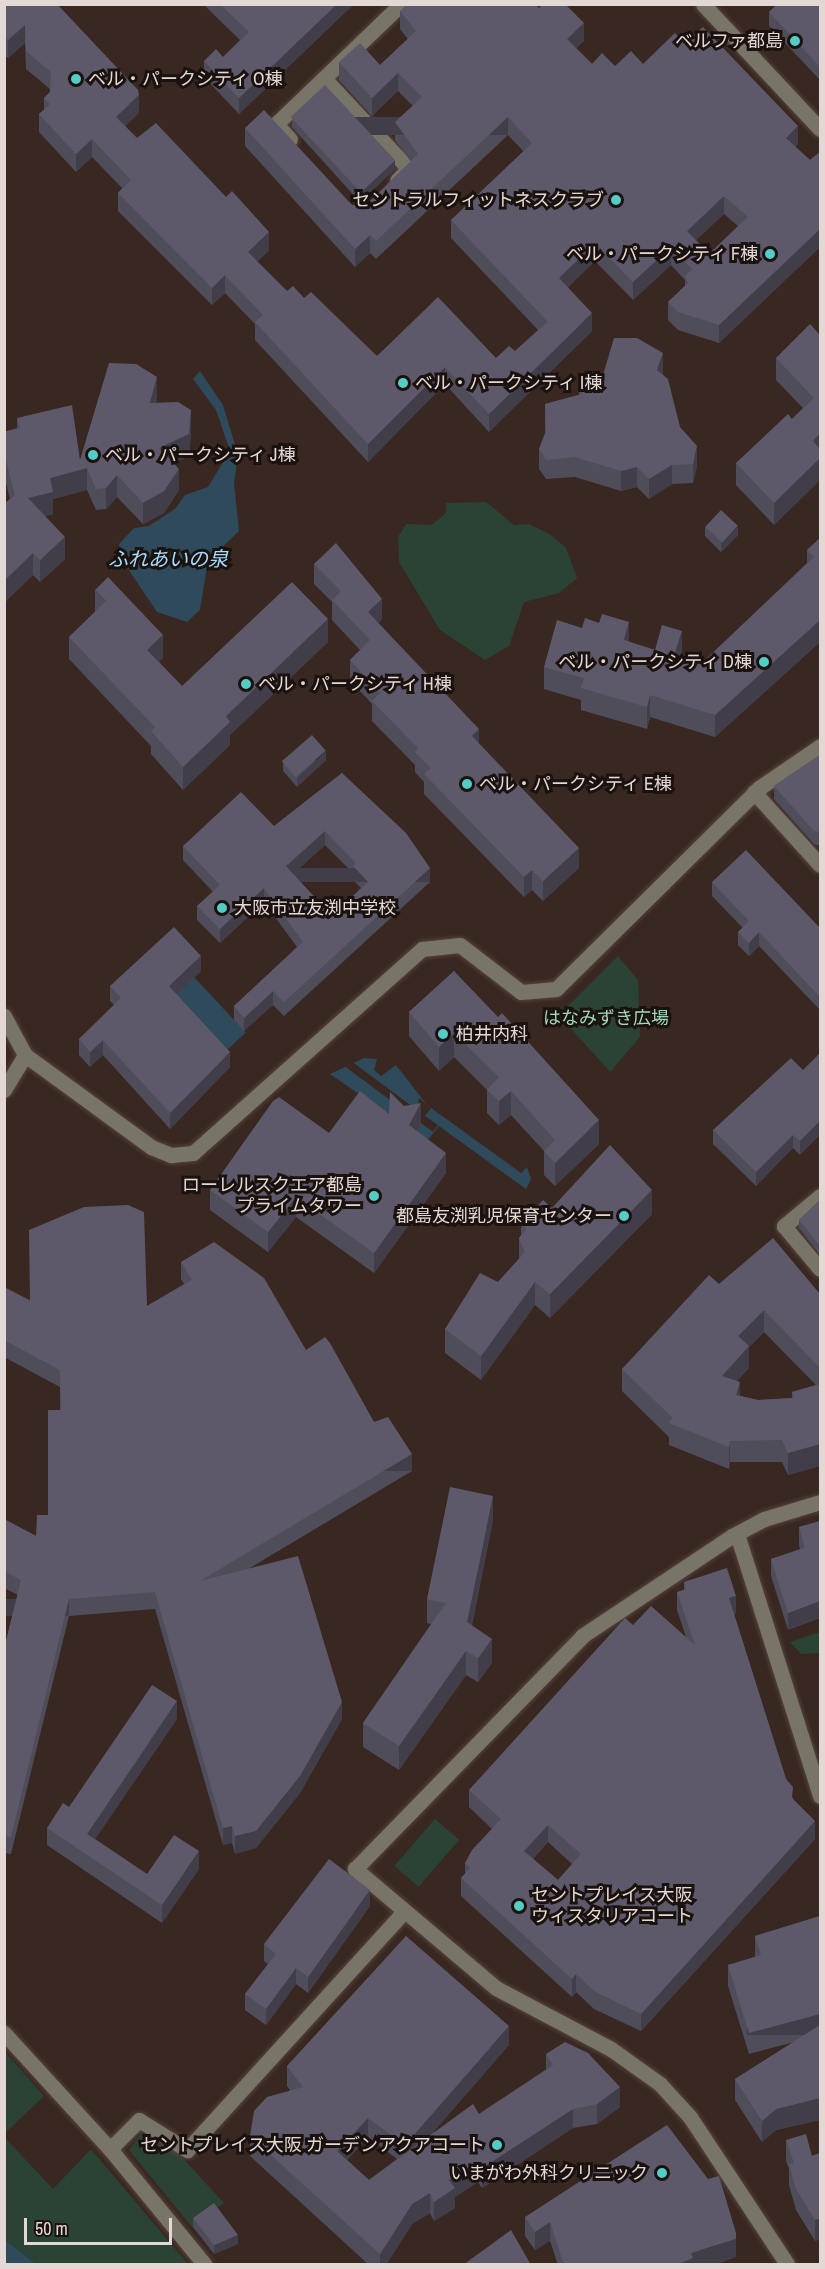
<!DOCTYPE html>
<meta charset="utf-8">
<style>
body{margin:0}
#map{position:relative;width:825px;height:2269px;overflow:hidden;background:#392721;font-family:"Archivo Narrow","Noto Sans JP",sans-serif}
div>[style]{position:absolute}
.green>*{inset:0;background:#2b4335;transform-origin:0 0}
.water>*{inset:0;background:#2f4a5b;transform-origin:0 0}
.pier>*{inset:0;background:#392721}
.roads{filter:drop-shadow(0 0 2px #54433e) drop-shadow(0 0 2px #54433e)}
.minor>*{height:15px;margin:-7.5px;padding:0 7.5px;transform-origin:7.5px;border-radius:7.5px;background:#797468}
.wall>*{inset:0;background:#504d5b}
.shaded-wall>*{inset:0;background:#413e4a;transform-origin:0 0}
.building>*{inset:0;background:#5d596a;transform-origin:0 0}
.dots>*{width:16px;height:16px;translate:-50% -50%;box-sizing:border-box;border:3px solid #1a120f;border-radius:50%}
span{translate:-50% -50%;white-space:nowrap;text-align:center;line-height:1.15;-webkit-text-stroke:6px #1a120f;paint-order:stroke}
.poi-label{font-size:18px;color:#e4d8d4}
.right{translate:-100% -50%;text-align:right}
.left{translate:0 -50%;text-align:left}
.park-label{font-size:18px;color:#a0d7b6}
.water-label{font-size:20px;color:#a5dbfd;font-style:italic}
.frame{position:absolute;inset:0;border:6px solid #e4d8d4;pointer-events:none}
.scale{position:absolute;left:24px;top:2218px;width:148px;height:27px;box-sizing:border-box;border:3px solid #e4d8d4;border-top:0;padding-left:8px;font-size:18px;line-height:21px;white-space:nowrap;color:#e4d8d4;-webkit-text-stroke:4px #1a120f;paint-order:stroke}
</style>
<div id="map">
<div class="green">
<i style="clip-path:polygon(486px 502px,514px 525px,529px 524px,551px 535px,566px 548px,577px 578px,559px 593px,524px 602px,509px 646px,485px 660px,440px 630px,399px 562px,398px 537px,406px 524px,432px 525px,446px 513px,446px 503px)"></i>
<i style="clip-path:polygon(618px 956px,638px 980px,640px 1037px,610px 1072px,565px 1022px,566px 1008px)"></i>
<i style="clip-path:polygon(820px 1632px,819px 1653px,801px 1654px,790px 1642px)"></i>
<i style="left:435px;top:1819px;width:32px;height:62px;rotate:41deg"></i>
<i style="clip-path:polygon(5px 2052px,44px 2096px,5px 2133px)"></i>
<i style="clip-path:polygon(141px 2134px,177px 2152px,224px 2203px,192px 2227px,129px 2150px)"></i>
<i style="clip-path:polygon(4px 2137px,53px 2189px,91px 2149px,188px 2264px,36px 2264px,5px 2240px)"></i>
</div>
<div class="water">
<i style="clip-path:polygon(200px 371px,223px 405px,238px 455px,234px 483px,239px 531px,208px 561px,200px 610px,187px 622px,157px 612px,122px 560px,119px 544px,134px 528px,149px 526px,176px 508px,185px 495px,208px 487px,225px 459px,228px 445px,216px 410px,193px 379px)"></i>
<i style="left:194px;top:977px;width:76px;height:35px;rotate:47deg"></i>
<i style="clip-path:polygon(364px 1058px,377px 1059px,374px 1070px,381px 1076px,396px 1065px,427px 1105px,521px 1173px,527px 1167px,531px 1179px,526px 1189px,439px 1126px,427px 1141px,330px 1074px)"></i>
<i style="clip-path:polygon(4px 2240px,5px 2240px,36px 2264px,5px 2264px)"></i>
</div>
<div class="pier">
<i style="clip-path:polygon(351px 1061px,417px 1110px,419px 1098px,431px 1108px,425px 1116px,438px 1125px,433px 1132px,343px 1065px)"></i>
</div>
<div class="roads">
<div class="minor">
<i style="left:703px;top:4px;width:171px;rotate:46.9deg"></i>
<i style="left:324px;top:78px;width:125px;rotate:47deg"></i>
<i style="left:409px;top:169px;width:16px;rotate:137deg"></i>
<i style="left:290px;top:139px;width:21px;rotate:-133deg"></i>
<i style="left:276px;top:124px;width:173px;rotate:-43.8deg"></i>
<i style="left:754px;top:792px;width:98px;rotate:47.9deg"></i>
<i style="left:4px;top:1016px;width:44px;rotate:61.7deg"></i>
<i style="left:25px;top:1055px;width:156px;rotate:36.1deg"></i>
<i style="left:151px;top:1147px;width:22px;rotate:22deg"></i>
<i style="left:171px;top:1155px;width:22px;rotate:-5deg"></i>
<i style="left:193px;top:1153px;width:307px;rotate:-41.7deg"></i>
<i style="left:422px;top:949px;width:38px;rotate:-6deg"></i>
<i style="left:460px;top:945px;width:77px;rotate:37.6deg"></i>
<i style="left:521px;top:992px;width:35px;rotate:-5deg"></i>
<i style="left:556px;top:989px;width:286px;rotate:-44.7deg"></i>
<i style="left:759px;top:788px;width:74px;rotate:-34.5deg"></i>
<i style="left:4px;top:1090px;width:41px;rotate:-59deg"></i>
<i style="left:820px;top:1196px;width:47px;rotate:140.2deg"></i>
<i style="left:784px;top:1226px;width:56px;rotate:50.1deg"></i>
<i style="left:737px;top:1534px;width:275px;rotate:72.4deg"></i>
<i style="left:4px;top:2033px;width:157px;rotate:47.6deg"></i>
<i style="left:110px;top:2149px;width:149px;rotate:50.7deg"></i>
<i style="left:110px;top:2149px;width:41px;rotate:-45deg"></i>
<i style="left:139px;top:2120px;width:57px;rotate:32deg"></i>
<i style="left:187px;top:2150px;width:319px;rotate:-47.7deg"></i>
<i style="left:787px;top:2264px;width:176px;rotate:-123.4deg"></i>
<i style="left:690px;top:2117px;width:45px;rotate:-132.3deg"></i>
<i style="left:660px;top:2084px;width:60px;rotate:-144.5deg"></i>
<i style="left:611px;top:2049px;width:130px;rotate:-152.1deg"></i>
<i style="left:496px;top:1988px;width:185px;rotate:-139.8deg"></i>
<i style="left:355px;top:1869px;width:325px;rotate:-45.7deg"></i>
<i style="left:582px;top:1636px;width:180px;rotate:-33.7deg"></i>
<i style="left:732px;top:1536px;width:36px;rotate:-28deg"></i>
<i style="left:764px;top:1519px;width:59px;rotate:-16.9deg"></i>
</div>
</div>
<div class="wall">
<i style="clip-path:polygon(evenodd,4px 4px,139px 113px,125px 126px,137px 138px,269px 250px,257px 262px,287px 291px,304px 298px,377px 356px,496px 358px,515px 351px,538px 330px,451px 238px,451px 220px,524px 152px,508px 135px,376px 259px,370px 253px,355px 267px,245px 146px,245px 128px,352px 205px,366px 205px,411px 162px,395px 140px,395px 122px,413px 106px,398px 91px,372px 116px,339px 80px,339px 62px,380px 65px,408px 39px,400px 29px,400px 11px,539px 8px,584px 41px,576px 48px,592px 64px,615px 66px,643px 64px,685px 43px,798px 144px,795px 147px,810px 160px,820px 152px,820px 247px,719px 343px,678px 330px,668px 320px,668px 302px,685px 286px,685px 280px,671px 265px,633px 300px,595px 261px,568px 287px,592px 331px,489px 432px,445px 384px,368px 462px,255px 340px,255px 324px,225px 293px,212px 305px,118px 211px,118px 193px,122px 188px,92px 157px,76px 172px,39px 132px,39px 114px,44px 110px,44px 98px,50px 92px,50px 89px,26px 69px,25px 43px,8px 58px,4px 55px,4px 4px,724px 214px,738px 226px,709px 254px,696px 240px,724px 214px)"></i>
<i style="clip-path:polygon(203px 4px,354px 4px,239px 114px,204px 77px,204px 61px,223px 57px,240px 40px)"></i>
<i style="clip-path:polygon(820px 4px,820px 80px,769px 26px,769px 12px)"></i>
<i style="clip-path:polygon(292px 118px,395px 169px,360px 202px,292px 127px)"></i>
<i style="clip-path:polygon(820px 335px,820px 480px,774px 525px,736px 485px,736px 463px,792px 419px,803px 408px,776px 380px,776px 358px)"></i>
<i style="clip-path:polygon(663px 373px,662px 374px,680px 427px,697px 466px,693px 483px,672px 484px,649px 499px,637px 487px,621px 491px,575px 477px,546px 479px,539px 469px,539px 449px,545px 433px,545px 404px,579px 395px,579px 381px)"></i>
<i style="clip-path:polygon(157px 399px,156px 403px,191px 432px,189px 456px,173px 463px,179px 490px,164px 513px,143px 524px,117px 497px,106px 509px,96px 510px,87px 490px,53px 499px,53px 514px,45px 516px,65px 559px,40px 582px,33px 575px,4px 603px,4px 504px,10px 499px,4px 475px,4px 432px,17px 428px,17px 418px,80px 460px)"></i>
<i style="clip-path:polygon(705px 527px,738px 535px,721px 552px,705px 536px)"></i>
<i style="clip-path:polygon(820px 538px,820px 642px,715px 737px,650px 717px,647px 729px,581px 710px,581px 700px,544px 689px,544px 667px,582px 628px,655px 650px,682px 653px,681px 658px,701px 664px,807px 563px,807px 550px)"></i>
<i style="clip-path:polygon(314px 564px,382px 619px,378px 623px,479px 744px,579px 868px,543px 901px,532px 890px,524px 897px,424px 794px,424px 782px,415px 772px,415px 765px,372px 721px,372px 704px,350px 680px,350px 660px,360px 650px,332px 620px,332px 602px,314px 584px)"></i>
<i style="clip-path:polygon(95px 590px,163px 658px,159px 662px,182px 686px,328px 642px,230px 735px,230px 745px,183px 790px,151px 754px,151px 746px,69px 659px,69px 637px,95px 612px)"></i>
<i style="clip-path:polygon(820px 755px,820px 846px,814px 844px,774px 799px,774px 786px)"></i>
<i style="clip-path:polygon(326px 760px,297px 787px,283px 771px,283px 762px)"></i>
<i style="clip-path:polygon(evenodd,342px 773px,430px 882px,284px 1016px,273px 1005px,244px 1031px,234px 1020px,234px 1006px,297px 947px,264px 902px,220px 943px,197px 920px,197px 906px,213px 892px,183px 860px,183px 846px,274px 826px,342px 773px,325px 845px,353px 873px,353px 880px,361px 888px,332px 916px,293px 874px,325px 845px)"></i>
<i style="clip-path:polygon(712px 882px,820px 928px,820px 1010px,759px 946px,749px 956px,738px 945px,738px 932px,743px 928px,712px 896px)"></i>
<i style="clip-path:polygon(201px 971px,176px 994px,230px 1067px,170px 1129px,103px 1055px,90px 1067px,79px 1055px,79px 1039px,114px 1005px,110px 1001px,110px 986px)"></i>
<i style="clip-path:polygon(454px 971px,599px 1144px,555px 1186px,544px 1175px,544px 1151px,511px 1115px,499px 1125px,487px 1113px,487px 1090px,454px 1057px,439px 1071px,409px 1036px,409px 1012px)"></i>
<i style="clip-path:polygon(803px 1070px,800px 1155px,793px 1148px,756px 1186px,713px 1144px,713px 1130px)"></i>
<i style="clip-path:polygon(421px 1124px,417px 1131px,446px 1173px,374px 1273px,296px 1217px,268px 1252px,210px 1210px,210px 1190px,329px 1133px)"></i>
<i style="clip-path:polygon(820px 1200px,820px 1255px,799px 1228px,799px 1220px)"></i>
<i style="clip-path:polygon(552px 1208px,652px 1214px,550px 1318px,535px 1305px,481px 1380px,445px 1353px,445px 1329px,498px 1282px,519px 1259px,519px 1238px,521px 1235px,521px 1224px)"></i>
<i style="clip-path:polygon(181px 1262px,306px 1350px,374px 1422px,412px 1471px,250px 1568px,342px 1719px,300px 1793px,256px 1848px,235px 1854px,232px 1843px,223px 1845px,155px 1609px,69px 1616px,11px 1854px,4px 1853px,4px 1649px,18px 1595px,4px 1588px,4px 1519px,36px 1536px,48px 1515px,60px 1410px,60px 1387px,4px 1357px,4px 1287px,30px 1300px,147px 1306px,184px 1284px,181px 1279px)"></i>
<i style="clip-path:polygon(evenodd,719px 1284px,820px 1294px,820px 1466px,788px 1475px,782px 1462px,730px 1462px,729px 1469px,669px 1445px,669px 1437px,622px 1391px,622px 1369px,719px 1284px,764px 1332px,816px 1385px,792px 1392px,792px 1398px,758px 1400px,740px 1396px,737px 1381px,749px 1368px,749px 1347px,764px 1332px)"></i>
<i style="clip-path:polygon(493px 1520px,472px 1625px,492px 1663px,478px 1682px,466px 1675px,399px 1770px,363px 1747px,363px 1723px,431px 1624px,427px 1623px,427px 1599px)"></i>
<i style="clip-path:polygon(820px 1521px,820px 1618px,788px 1630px,771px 1576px,771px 1559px,800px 1549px,799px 1545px,799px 1527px)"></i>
<i style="clip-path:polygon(evenodd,684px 1582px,736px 1614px,734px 1614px,786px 1779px,793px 1799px,815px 1839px,641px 2031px,594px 2009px,576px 1992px,572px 1997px,461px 1896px,461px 1878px,465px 1874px,465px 1863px,492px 1829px,469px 1807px,469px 1790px,633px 1625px,686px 1637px,677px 1610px,677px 1592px,684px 1590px,684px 1582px,548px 1842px,572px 1864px,558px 1880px,533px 1859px,548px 1842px)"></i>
<i style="clip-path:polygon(177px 1719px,95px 1839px,147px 1874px,199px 1869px,162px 1923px,47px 1845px,47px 1828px,69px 1807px)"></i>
<i style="clip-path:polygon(370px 1906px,308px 1993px,296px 1984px,266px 2025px,245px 2010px,245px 1994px,268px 1964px,264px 1961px,264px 1944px)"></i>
<i style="clip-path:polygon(820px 1916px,820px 2120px,776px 2130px,762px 2142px,735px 2100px,735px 2079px,794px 2042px,749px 2054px,728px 1986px,728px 1965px,755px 1957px,755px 1936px)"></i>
<i style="clip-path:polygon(evenodd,509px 2045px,432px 2133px,479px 2114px,546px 2070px,546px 2054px,620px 2107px,597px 2124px,573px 2128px,482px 2188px,478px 2182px,455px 2197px,455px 2208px,434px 2221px,430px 2213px,412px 2224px,386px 2265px,369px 2265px,250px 2156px,250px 2136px,290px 2090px,287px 2086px,287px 2066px,509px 2045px,368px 2137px,397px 2159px,369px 2180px,347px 2160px,368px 2137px)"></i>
<i style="clip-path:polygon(786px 2140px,812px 2156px,820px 2153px,820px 2239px,815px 2241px,796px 2210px,789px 2185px,789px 2169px,786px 2161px)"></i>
<i style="clip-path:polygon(525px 2217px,736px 2257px,713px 2265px,558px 2265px,550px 2241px,535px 2250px,525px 2236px)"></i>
<i style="clip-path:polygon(193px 2218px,238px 2244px,214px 2254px,193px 2227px)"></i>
</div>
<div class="shaded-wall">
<i style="clip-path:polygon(337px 4px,354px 4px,239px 114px,239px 98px)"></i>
<i style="clip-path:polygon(584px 23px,584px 41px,567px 57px,567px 39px)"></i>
<i style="clip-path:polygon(25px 25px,25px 43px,8px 58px,8px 40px)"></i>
<i style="clip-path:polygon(398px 73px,398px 91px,372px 116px,372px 98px)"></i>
<i style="clip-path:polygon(139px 95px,139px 113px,116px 135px,116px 117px)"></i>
<i style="left:508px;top:117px;width:18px;height:181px;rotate:90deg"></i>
<i style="clip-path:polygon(798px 126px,798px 144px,786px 156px,786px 138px)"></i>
<i style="clip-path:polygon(92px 139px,92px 157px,76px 172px,76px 154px)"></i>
<i style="clip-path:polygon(395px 160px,395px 169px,360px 202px,360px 193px)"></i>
<i style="clip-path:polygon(724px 196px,724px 214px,687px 249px,687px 231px)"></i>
<i style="clip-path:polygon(820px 229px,820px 247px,719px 343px,719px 325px)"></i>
<i style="clip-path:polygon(269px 232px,269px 250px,248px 270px,248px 252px)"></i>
<i style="clip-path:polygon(370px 235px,370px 253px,355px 267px,355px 249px)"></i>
<i style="clip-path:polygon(595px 243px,595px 261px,559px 296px,559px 278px)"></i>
<i style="clip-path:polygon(671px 247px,671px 265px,633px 300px,633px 282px)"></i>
<i style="clip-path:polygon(225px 275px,225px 293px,212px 305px,212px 288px)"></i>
<i style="clip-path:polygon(592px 313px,592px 331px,489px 432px,489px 414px)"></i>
<i style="clip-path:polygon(663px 353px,663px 373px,657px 390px,657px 370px)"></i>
<i style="clip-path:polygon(445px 367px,445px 384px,368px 462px,368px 444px)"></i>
<i style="clip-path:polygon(157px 377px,157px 399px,150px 425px,150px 403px)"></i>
<i style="clip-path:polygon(191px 410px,191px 432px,189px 456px,159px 470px,159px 448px)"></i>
<i style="clip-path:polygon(820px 433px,820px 455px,813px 441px)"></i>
<i style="clip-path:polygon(697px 446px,697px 466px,693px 483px,693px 464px)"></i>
<i style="clip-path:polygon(820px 458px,820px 480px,774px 525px,774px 503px)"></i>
<i style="clip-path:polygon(672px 465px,672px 484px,649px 499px,649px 479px)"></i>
<i style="clip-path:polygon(637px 467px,637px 487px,621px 491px,621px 471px)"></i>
<i style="clip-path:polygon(87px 468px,87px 490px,53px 499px,53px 514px,28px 520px,28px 498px,50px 478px)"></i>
<i style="clip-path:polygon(179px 469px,179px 490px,164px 513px,143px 524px,143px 503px)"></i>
<i style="clip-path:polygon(117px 475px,117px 497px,106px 509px,106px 488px)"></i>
<i style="clip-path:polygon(738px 526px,738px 535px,721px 552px,721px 543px)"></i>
<i style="clip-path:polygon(65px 537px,65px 559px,40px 582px,40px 560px)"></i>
<i style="clip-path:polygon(33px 553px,33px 575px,4px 603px,4px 581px)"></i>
<i style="clip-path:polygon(382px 599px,382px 619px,368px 633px,368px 612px)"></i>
<i style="clip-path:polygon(328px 619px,328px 642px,230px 735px,230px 745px,183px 790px,183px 767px,226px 716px)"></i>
<i style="clip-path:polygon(820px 620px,820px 642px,715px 737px,715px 715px)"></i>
<i style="clip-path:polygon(629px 622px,629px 644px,624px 640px)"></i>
<i style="clip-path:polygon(682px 631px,682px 653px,674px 678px,674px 656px)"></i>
<i style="clip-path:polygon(163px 635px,163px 658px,147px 673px,147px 650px)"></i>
<i style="clip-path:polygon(650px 695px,650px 717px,647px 729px,647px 707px)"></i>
<i style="clip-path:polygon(479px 729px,479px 749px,472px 736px)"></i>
<i style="clip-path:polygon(326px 751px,326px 760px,297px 787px,297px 778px)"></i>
<i style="clip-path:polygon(325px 831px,325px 845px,286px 880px,286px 866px)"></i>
<i style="clip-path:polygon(579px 848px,579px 868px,543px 901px,543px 881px)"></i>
<i style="left:430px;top:868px;width:14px;height:198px;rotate:90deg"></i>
<i style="clip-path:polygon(532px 870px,532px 890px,524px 897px,524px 877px)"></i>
<i style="clip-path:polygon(264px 888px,264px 902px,220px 943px,220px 929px)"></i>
<i style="clip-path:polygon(759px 932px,759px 946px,749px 956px,749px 943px)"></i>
<i style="clip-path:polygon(201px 956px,201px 971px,169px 1001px,169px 986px)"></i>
<i style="clip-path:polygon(273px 991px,273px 1005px,244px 1031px,244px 1018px)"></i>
<i style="clip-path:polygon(454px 1033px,454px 1057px,439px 1071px,439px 1047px)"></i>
<i style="clip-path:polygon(103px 1040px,103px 1055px,90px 1067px,90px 1052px)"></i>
<i style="clip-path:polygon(230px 1052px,230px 1067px,170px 1129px,170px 1113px)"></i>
<i style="clip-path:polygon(511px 1091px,511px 1115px,499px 1125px,499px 1101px)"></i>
<i style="clip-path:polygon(421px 1103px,421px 1124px,409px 1145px,409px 1125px)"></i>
<i style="clip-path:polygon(599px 1120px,599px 1144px,555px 1186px,555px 1163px)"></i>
<i style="clip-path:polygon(820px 1121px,820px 1135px,800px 1155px,800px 1141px)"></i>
<i style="clip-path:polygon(793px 1135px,793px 1148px,756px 1186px,756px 1172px)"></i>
<i style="clip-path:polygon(446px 1153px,446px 1173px,374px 1273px,374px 1253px)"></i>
<i style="clip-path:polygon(652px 1190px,652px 1214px,550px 1318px,550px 1294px)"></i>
<i style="clip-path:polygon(296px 1197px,296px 1217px,268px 1252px,268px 1232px)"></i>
<i style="clip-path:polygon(535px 1282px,535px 1305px,481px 1380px,481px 1356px)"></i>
<i style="clip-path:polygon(764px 1310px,764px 1332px,749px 1347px,749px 1368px,722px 1398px,722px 1376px,738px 1336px)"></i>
<i style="clip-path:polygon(740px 1382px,740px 1404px,736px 1395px)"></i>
<i style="clip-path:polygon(730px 1441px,730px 1462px,729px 1469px,729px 1447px)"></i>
<i style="clip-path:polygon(820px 1444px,820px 1466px,788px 1475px,788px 1453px)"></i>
<i style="left:412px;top:1454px;width:17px;height:247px;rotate:90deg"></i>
<i style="clip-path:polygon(493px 1496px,493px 1520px,467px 1646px,467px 1622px)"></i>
<i style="clip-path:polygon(736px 1596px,736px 1614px,729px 1616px,729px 1598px)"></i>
<i style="left:69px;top:1599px;width:17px;height:245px;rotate:90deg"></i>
<i style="clip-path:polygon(820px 1601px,820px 1618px,788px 1630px,788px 1613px)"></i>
<i style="clip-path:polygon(492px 1639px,492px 1663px,478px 1682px,478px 1658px)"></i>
<i style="clip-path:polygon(466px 1651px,466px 1675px,399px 1770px,399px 1746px)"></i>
<i style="clip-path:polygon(177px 1701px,177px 1719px,87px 1851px,87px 1834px)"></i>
<i style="clip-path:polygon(342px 1702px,342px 1719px,300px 1793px,256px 1848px,235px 1854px,235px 1836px)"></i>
<i style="clip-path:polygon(815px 1821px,815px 1839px,641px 2031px,641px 2014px)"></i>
<i style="clip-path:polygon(548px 1825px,548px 1842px,524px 1869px,524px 1851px)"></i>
<i style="clip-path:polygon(232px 1826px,232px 1843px,223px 1845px,223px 1828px)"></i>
<i style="clip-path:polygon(199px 1851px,199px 1869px,162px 1923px,162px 1905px)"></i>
<i style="clip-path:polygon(370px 1890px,370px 1906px,308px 1993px,308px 1977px)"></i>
<i style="clip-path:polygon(296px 1968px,296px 1984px,266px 2025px,266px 2009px)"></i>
<i style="clip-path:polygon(576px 1974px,576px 1992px,572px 1997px,572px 1979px)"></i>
<i style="left:820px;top:2014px;width:21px;height:73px;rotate:90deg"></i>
<i style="clip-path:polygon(509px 2026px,509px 2045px,405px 2165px,405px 2145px)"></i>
<i style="clip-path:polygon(620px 2087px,620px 2107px,597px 2124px,597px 2104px)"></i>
<i style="clip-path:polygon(820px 2098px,820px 2120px,776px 2130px,762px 2142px,762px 2121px,776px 2109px)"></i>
<i style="clip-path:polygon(573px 2109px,573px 2128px,482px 2188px,482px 2168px)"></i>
<i style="clip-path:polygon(368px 2118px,368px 2137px,337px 2171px,337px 2151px)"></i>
<i style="clip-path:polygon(478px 2162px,478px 2182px,455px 2197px,455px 2208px,434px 2221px,434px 2202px,449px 2180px)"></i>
<i style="clip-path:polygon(430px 2193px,430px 2213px,412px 2224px,386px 2265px,380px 2265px,380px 2254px,412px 2204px)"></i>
<i style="clip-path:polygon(820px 2218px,820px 2239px,815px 2241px,815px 2220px)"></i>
<i style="clip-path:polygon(550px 2222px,550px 2241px,535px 2250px,535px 2232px)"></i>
<i style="clip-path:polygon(238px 2235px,238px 2244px,214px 2254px,214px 2245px)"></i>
<i style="clip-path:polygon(736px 2239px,736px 2257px,713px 2265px,676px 2265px,691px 2253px)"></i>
</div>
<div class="building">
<i style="clip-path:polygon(evenodd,4px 4px,57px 4px,138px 90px,139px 95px,116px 117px,137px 138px,156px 123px,226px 197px,232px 191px,269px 232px,248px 252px,287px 291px,293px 286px,304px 298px,311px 292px,377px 356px,438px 297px,496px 358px,509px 346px,515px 351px,548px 322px,451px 220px,532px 143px,508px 117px,376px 241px,370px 235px,355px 249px,245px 128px,264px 110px,352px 205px,366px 205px,418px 154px,395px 122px,422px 97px,398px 73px,372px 98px,339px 62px,360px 43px,380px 65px,416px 31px,400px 11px,407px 4px,535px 4px,539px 8px,543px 4px,565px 4px,584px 23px,567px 39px,592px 64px,602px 53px,615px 66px,631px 51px,643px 64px,675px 33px,685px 43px,703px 27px,798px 126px,786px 138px,810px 160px,820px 152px,820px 229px,719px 325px,678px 312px,668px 302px,688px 283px,685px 276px,692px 269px,671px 247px,633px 282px,595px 243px,559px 278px,592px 313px,489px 414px,445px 367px,368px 444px,255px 322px,263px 315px,225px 275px,212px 288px,118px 193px,131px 180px,92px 139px,76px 154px,39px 114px,50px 104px,44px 98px,50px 92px,51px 72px,26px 51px,25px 25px,8px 40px,4px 37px,4px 4px,724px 196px,748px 217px,709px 254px,687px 231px,724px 196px)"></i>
<i style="clip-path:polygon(220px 4px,337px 4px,239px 98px,204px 61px,216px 49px,223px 57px,249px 32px)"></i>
<i style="clip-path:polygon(777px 4px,820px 4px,820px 67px,769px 12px)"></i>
<i style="left:325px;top:85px;width:103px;height:47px;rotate:47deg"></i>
<i style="clip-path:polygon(810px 324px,820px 335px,820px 433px,813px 441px,820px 449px,820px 458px,774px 503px,736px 463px,788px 414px,792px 419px,814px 398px,776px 358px)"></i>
<i style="clip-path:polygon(614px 338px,637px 338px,663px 353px,657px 370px,668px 379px,680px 427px,697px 446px,693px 464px,672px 465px,649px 479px,637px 467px,621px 471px,575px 457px,546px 460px,539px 449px,546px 431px,545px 404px,582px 394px,579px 381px,589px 371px,603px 375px)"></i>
<i style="clip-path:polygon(109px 363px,136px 364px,157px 377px,150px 403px,178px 402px,191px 410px,189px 434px,159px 448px,179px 469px,164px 491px,143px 503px,117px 475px,106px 488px,96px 489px,87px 468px,50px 478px,53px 492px,28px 498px,65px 537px,40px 560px,33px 553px,4px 581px,4px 504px,15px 495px,4px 453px,4px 432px,20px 428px,17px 418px,72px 405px,80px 460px)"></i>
<i style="left:721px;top:510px;width:23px;height:23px;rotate:43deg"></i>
<i style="clip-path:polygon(820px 538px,820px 620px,715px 715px,650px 695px,647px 707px,581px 688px,584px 678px,544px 667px,557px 620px,582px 628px,585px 618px,599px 623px,602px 614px,629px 622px,624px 640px,655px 650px,662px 625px,682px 631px,674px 656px,701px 664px,814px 557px,807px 550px)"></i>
<i style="clip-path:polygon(336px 543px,382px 599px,368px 612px,479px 729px,472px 736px,579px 848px,543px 881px,532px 870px,524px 877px,424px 774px,431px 768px,415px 752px,418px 748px,372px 701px,380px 693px,350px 660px,370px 640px,332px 600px,341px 591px,314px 564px)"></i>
<i style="clip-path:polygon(108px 577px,163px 635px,147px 650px,182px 686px,292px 582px,328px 619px,226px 716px,230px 722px,183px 767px,151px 731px,155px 727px,69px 637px,106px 601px,95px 590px)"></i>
<i style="left:312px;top:735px;width:21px;height:40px;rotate:49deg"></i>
<i style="clip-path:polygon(820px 755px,820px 832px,814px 831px,774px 786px)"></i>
<i style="clip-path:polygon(evenodd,342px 773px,406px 833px,430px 868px,284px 1002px,273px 991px,244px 1018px,234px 1006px,303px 942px,264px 888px,220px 929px,197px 906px,220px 885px,183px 846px,241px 792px,274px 826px,342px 773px,325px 831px,356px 863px,353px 866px,368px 882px,332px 916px,286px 866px,325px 831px)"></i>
<i style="clip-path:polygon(746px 850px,820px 928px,820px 997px,759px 932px,749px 943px,738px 932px,749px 921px,712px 882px)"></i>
<i style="clip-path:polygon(174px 927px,201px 956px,169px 986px,230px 1052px,170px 1113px,103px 1040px,90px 1052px,79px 1039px,121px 998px,110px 986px)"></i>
<i style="clip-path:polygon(454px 971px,498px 1017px,502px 1013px,599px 1120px,555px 1163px,544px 1151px,555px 1140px,511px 1091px,499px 1101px,487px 1090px,499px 1077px,454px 1033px,439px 1047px,409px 1012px)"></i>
<i style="clip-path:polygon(820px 1053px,820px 1121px,800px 1141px,793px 1135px,756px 1172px,713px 1130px,791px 1058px,803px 1070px)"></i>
<i style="clip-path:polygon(360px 1091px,389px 1114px,390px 1092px,404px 1106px,421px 1103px,409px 1125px,446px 1153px,374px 1253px,296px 1197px,268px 1232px,210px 1190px,273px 1101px,279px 1097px,329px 1133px)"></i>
<i style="clip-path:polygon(610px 1145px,652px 1190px,550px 1294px,535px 1282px,481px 1356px,445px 1329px,480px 1273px,498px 1282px,525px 1252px,519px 1238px,527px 1229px,521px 1224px,543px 1200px,552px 1208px)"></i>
<i style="clip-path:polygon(820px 1200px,820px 1246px,799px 1220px)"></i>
<i style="clip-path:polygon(128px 1205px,144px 1212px,147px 1306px,192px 1280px,181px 1262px,214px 1242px,264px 1278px,306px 1350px,325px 1337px,330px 1343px,374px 1422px,388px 1417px,412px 1454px,200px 1581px,298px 1556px,342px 1702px,300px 1776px,256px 1831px,235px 1836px,232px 1826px,223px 1828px,155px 1592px,69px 1599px,11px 1837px,4px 1836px,4px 1649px,21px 1580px,4px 1571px,4px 1519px,36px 1536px,37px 1515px,48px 1515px,48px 1410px,61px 1410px,60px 1370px,4px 1340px,4px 1287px,30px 1301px,29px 1230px,84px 1207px)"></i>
<i style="clip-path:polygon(773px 1238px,820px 1294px,820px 1368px,764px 1310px,738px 1336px,749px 1346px,722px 1376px,740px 1382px,736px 1395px,758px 1400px,794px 1398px,792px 1392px,820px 1384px,820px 1444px,788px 1453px,782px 1440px,730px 1441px,729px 1447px,669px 1423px,673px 1418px,622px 1369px,709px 1275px,719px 1284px)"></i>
<i style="clip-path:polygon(450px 1487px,493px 1496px,467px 1622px,492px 1639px,478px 1658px,466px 1651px,399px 1746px,363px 1723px,446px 1603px,427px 1599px)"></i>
<i style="clip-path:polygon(820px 1521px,820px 1601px,788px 1613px,771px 1559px,805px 1548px,799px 1527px)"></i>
<i style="clip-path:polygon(evenodd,727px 1568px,736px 1596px,729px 1598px,786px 1779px,793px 1787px,792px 1798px,815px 1821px,641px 2014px,594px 1991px,576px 1974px,572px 1979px,461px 1878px,470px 1868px,465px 1863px,472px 1850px,501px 1819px,469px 1790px,625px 1618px,633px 1625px,651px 1606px,695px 1645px,677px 1592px,686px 1589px,684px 1582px,727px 1568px,548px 1825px,581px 1854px,558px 1880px,524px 1851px,548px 1825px)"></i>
<i style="clip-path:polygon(152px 1685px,177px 1701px,87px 1834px,147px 1874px,174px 1835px,199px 1851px,162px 1905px,47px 1828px,63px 1803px,69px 1807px)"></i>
<i style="clip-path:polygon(329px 1859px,370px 1890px,308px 1977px,296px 1968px,266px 2009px,245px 1994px,276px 1954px,264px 1944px)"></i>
<i style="clip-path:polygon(820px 1916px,820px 2014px,749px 2033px,728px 1965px,761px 1955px,755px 1936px)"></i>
<i style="clip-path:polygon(406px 1936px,509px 2026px,405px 2145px,368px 2118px,337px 2151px,369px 2180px,473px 2104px,479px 2114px,553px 2065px,546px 2054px,565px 2042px,588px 2053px,620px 2087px,597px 2104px,573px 2109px,482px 2168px,478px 2162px,449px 2180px,455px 2188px,434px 2202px,430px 2193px,412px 2204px,380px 2254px,250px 2136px,254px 2111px,267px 2097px,303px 2087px,287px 2066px)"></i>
<i style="clip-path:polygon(820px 2025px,820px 2098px,776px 2109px,762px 2121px,735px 2079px)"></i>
<i style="clip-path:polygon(667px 2125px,708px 2179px,719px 2176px,736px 2233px,736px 2239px,691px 2253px,693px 2258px,676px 2265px,564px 2265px,550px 2222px,535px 2232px,525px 2217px)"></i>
<i style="clip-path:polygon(806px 2134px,812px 2156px,820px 2153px,820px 2218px,815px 2220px,796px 2189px,789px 2164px,794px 2163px,786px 2140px)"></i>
<i style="clip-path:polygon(214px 2203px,238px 2235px,214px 2245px,193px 2218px)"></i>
<i style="clip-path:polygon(511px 2230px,531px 2265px,463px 2265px)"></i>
</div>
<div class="dots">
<i style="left:795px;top:41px;background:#54cdc7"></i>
<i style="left:76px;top:79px;background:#54cdc7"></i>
<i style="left:616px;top:200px;background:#54cdc7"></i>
<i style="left:770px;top:254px;background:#54cdc7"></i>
<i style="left:403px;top:383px;background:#54cdc7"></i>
<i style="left:93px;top:455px;background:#54cdc7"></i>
<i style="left:764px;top:662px;background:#54cdc7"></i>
<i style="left:246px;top:684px;background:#54cdc7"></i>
<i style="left:467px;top:784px;background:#54cdc7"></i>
<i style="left:222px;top:908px;background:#54cdc7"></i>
<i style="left:443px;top:1034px;background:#54cdc7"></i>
<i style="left:374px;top:1196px;background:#54cdc7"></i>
<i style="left:624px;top:1216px;background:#54cdc7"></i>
<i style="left:519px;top:1906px;background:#54cdc7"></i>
<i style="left:497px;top:2145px;background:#54cdc7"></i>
<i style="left:662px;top:2173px;background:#54cdc7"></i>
</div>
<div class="poi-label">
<span class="right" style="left:783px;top:41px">ベルファ都島</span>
<span class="left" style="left:88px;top:79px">ベル・パークシティ O棟</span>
<span class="right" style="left:604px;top:200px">セントラルフィットネスクラブ</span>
<span class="right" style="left:758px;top:254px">ベル・パークシティ F棟</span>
<span class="left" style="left:415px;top:383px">ベル・パークシティ I棟</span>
<span class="left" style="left:105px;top:455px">ベル・パークシティ J棟</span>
<span class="right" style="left:752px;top:662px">ベル・パークシティ D棟</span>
<span class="left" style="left:258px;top:684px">ベル・パークシティ H棟</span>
<span class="left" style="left:479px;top:784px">ベル・パークシティ E棟</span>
<span class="left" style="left:234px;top:908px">大阪市立友渕中学校</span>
<span class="left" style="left:456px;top:1034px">柏井内科</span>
<span class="right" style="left:362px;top:1196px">ローレルスクエア都島<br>プライムタワー</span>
<span class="right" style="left:612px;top:1216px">都島友渕乳児保育センター</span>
<span class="left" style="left:531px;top:1906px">セントプレイス大阪<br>ウィスタリアコート</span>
<span class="right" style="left:485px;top:2145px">セントプレイス大阪 ガーデンアクアコート</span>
<span class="right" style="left:648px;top:2173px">いまがわ外科クリニック</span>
</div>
<div class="park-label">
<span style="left:606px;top:1018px">はなみずき広場</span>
</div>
<div class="water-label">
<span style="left:168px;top:558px">ふれあいの泉</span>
</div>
<div class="frame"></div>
<div class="scale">50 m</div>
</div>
